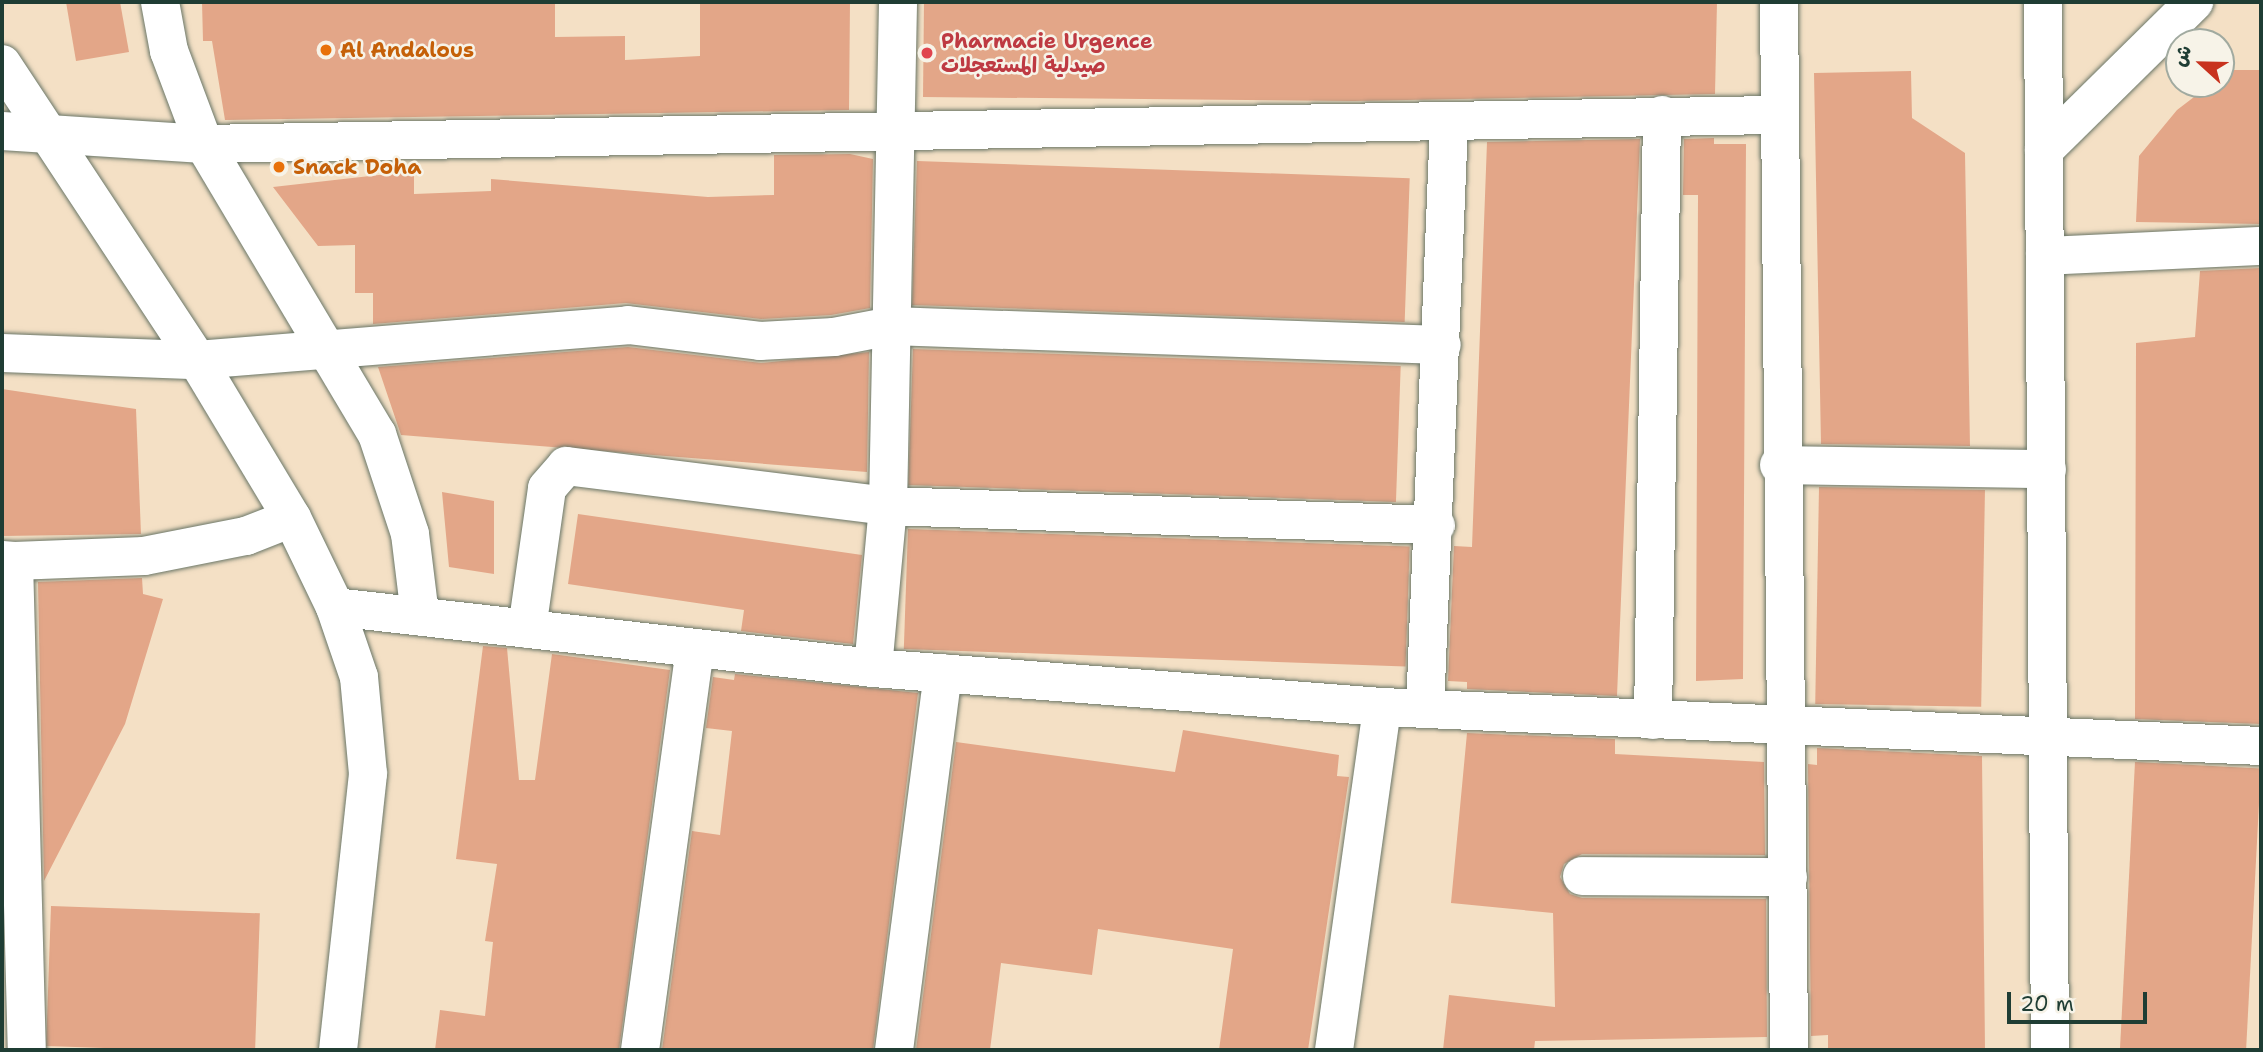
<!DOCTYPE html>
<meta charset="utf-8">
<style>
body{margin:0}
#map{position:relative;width:2263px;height:1052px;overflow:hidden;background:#f4e0c5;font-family:"Shantell Sans","Playpen Sans Arabic",sans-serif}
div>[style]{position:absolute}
.building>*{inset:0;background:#e3a688;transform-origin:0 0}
.roads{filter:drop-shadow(0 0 2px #6a7667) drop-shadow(0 0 2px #6a7667)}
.street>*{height:38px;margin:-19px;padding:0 19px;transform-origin:19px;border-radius:19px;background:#fff}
.secondary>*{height:38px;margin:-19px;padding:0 19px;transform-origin:19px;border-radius:19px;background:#fff}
.dots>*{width:19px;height:19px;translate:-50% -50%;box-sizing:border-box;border:4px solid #f7f3e8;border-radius:50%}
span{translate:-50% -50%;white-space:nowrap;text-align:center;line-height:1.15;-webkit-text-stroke:5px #f7f3e8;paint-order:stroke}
.health-label{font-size:21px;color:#be3a42;font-weight:700}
.left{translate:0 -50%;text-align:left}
.food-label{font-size:21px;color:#c56008;font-weight:700}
.frame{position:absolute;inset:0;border:4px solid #1f3d34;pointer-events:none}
.north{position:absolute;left:2165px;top:28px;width:70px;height:70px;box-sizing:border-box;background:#f7f3e8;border:2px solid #a1aaa0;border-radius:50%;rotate:292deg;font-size:19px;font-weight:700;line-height:28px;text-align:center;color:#1f3d34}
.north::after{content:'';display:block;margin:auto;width:24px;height:32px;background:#c8321e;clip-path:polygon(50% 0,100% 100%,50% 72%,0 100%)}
.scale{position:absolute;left:2007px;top:992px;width:140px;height:32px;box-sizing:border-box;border:4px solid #1f3d34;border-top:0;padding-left:9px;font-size:21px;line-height:24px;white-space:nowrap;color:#1f3d34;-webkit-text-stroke:5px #f7f3e8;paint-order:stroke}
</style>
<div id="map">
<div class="building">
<i style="clip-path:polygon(66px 2px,120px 2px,129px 52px,76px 61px)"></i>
<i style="clip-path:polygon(202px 2px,555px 2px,555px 37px,625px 36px,625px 60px,700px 56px,700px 2px,850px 2px,849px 110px,225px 120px,212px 41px,203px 41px)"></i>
<i style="clip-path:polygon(924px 2px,1717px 2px,1715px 94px,1354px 101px,923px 97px)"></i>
<i style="clip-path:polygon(2230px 70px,2261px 70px,2261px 224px,2136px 222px,2139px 156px,2177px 110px,2211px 84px,2221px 84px)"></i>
<i style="clip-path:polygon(1911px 71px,1912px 118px,1965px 153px,1970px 446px,1821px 444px,1814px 73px)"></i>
<i style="clip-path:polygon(1714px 138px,1714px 144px,1746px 144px,1743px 679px,1696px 681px,1698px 195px,1683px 195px,1684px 139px)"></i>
<i style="clip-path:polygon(1640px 139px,1617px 696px,1467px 689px,1467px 682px,1448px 681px,1454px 546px,1472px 547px,1487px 142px)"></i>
<i style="clip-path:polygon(850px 154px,873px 159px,870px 308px,831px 315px,761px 319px,626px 303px,373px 324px,373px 293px,355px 293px,355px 245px,318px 246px,273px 187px,414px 171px,414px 194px,491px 191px,491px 179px,708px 197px,774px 195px,774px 155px)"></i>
<i style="left:917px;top:161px;width:493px;height:144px;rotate:2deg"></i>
<i style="clip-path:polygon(2261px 268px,2261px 724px,2135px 719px,2136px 343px,2195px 337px,2200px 271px)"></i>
<i style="clip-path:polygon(628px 347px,761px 363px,869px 352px,867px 472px,401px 435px,378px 367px)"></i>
<i style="left:913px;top:349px;width:488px;height:136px;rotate:2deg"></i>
<i style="clip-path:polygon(2px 389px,136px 409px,141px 534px,2px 536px)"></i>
<i style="left:1819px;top:487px;width:166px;height:217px;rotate:1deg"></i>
<i style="clip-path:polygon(442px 492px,494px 501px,494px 574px,449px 567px)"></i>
<i style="clip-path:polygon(578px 514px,862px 555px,853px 644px,741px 631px,744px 610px,568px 584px)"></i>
<i style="left:908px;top:529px;width:502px;height:120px;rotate:2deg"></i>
<i style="clip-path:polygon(142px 578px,143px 594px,163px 599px,125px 724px,44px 881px,38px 582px)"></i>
<i style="clip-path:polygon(483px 646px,507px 648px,519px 780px,535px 780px,552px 654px,670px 670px,619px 1050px,435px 1050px,440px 1010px,485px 1016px,493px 942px,485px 941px,497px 864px,456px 859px)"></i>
<i style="clip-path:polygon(735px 674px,918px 693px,873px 1050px,662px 1050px,692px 831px,720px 835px,732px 731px,706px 728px,713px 677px,734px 680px)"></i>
<i style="clip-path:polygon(1183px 730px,1339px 755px,1337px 776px,1349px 777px,1308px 1050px,1219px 1050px,1233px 949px,1098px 929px,1092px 975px,1001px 963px,990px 1050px,916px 1050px,956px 742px,1175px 772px)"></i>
<i style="clip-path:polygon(1467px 733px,1615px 739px,1615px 754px,1764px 762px,1765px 855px,1582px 854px,1564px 864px,1560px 877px,1570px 894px,1582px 898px,1766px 899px,1767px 1037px,1535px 1041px,1534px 1050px,1443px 1050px,1449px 995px,1555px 1007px,1553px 913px,1451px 903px)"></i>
<i style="clip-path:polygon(1817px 748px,1982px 756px,1985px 1050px,1828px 1050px,1828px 1035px,1811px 1036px,1808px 764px,1817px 765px)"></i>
<i style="left:2135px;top:762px;width:126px;height:288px;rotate:3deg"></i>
<i style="left:51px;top:906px;width:209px;height:140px;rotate:2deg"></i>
</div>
<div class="roads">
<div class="street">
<i style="left:160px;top:2px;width:50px;rotate:79.6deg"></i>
<i style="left:169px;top:51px;width:99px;rotate:69.4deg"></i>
<i style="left:204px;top:144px;width:338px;rotate:59.2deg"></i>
<i style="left:377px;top:434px;width:105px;rotate:71.7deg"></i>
<i style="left:410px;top:534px;width:83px;rotate:83deg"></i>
<i style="left:1779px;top:2px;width:1048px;rotate:89.45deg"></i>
<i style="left:2043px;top:2px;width:1048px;rotate:89.62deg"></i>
<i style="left:2px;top:64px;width:354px;rotate:56.6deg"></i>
<i style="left:197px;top:360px;width:184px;rotate:59deg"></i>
<i style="left:292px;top:518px;width:99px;rotate:64.2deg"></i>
<i style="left:335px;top:607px;width:74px;rotate:71.1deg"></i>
<i style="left:359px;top:677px;width:97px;rotate:84.7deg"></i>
<i style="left:368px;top:774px;width:278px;rotate:96.2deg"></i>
<i style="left:2px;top:131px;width:202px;rotate:3.7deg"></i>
<i style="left:204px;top:144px;width:1573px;rotate:-1.06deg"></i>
<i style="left:2045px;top:256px;width:216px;rotate:-2.7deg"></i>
<i style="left:2px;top:353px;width:195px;rotate:2.1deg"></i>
<i style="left:197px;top:360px;width:432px;rotate:-4.6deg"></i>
<i style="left:628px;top:325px;width:133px;rotate:6.9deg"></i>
<i style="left:760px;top:341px;width:74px;rotate:-3.1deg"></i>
<i style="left:834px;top:337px;width:58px;rotate:-10.9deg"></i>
<i style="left:891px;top:326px;width:551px;rotate:1.97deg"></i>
<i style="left:1779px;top:465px;width:268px;rotate:0.9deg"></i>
<i style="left:2px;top:560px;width:12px;rotate:5deg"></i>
<i style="left:14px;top:561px;width:489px;rotate:88.5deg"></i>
<i style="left:14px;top:561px;width:130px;rotate:-2.2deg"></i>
<i style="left:144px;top:556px;width:104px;rotate:-11.1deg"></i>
<i style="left:246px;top:536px;width:49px;rotate:-21.4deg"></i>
<i style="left:335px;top:607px;width:541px;rotate:6.47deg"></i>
<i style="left:873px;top:668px;width:510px;rotate:4.38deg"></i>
<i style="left:1382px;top:707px;width:880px;rotate:2.54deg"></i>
<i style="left:527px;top:629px;width:142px;rotate:-81.9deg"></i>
<i style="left:547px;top:488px;width:29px;rotate:-49deg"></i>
<i style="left:566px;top:466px;width:324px;rotate:7.1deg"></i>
<i style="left:888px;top:506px;width:548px;rotate:1.99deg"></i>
<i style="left:873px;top:668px;width:163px;rotate:-84.7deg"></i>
<i style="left:888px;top:506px;width:504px;rotate:-88.86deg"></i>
<i style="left:1425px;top:709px;width:584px;rotate:-87.65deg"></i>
<i style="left:1653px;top:720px;width:605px;rotate:-89.15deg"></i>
<i style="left:1582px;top:876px;width:206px;rotate:0.3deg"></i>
<i style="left:640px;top:1050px;width:405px;rotate:-82.2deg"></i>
<i style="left:894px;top:1050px;width:380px;rotate:-82.6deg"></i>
<i style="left:1334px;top:1050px;width:346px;rotate:-82deg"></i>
</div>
<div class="secondary">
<i style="left:2044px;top:150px;width:211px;rotate:-44.6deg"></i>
</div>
</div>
<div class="dots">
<i style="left:326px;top:50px;background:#e8710a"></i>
<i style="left:927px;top:53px;background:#e0444e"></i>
<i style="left:279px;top:167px;background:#e8710a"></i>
</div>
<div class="health-label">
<span class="left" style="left:941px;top:53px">Pharmacie Urgence<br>صيدلية المستعجلات</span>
</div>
<div class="food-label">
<span class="left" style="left:340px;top:50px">Al Andalous</span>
<span class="left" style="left:293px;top:167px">Snack Doha</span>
</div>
<div class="frame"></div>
<div class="north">ش</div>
<div class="scale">20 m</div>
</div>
